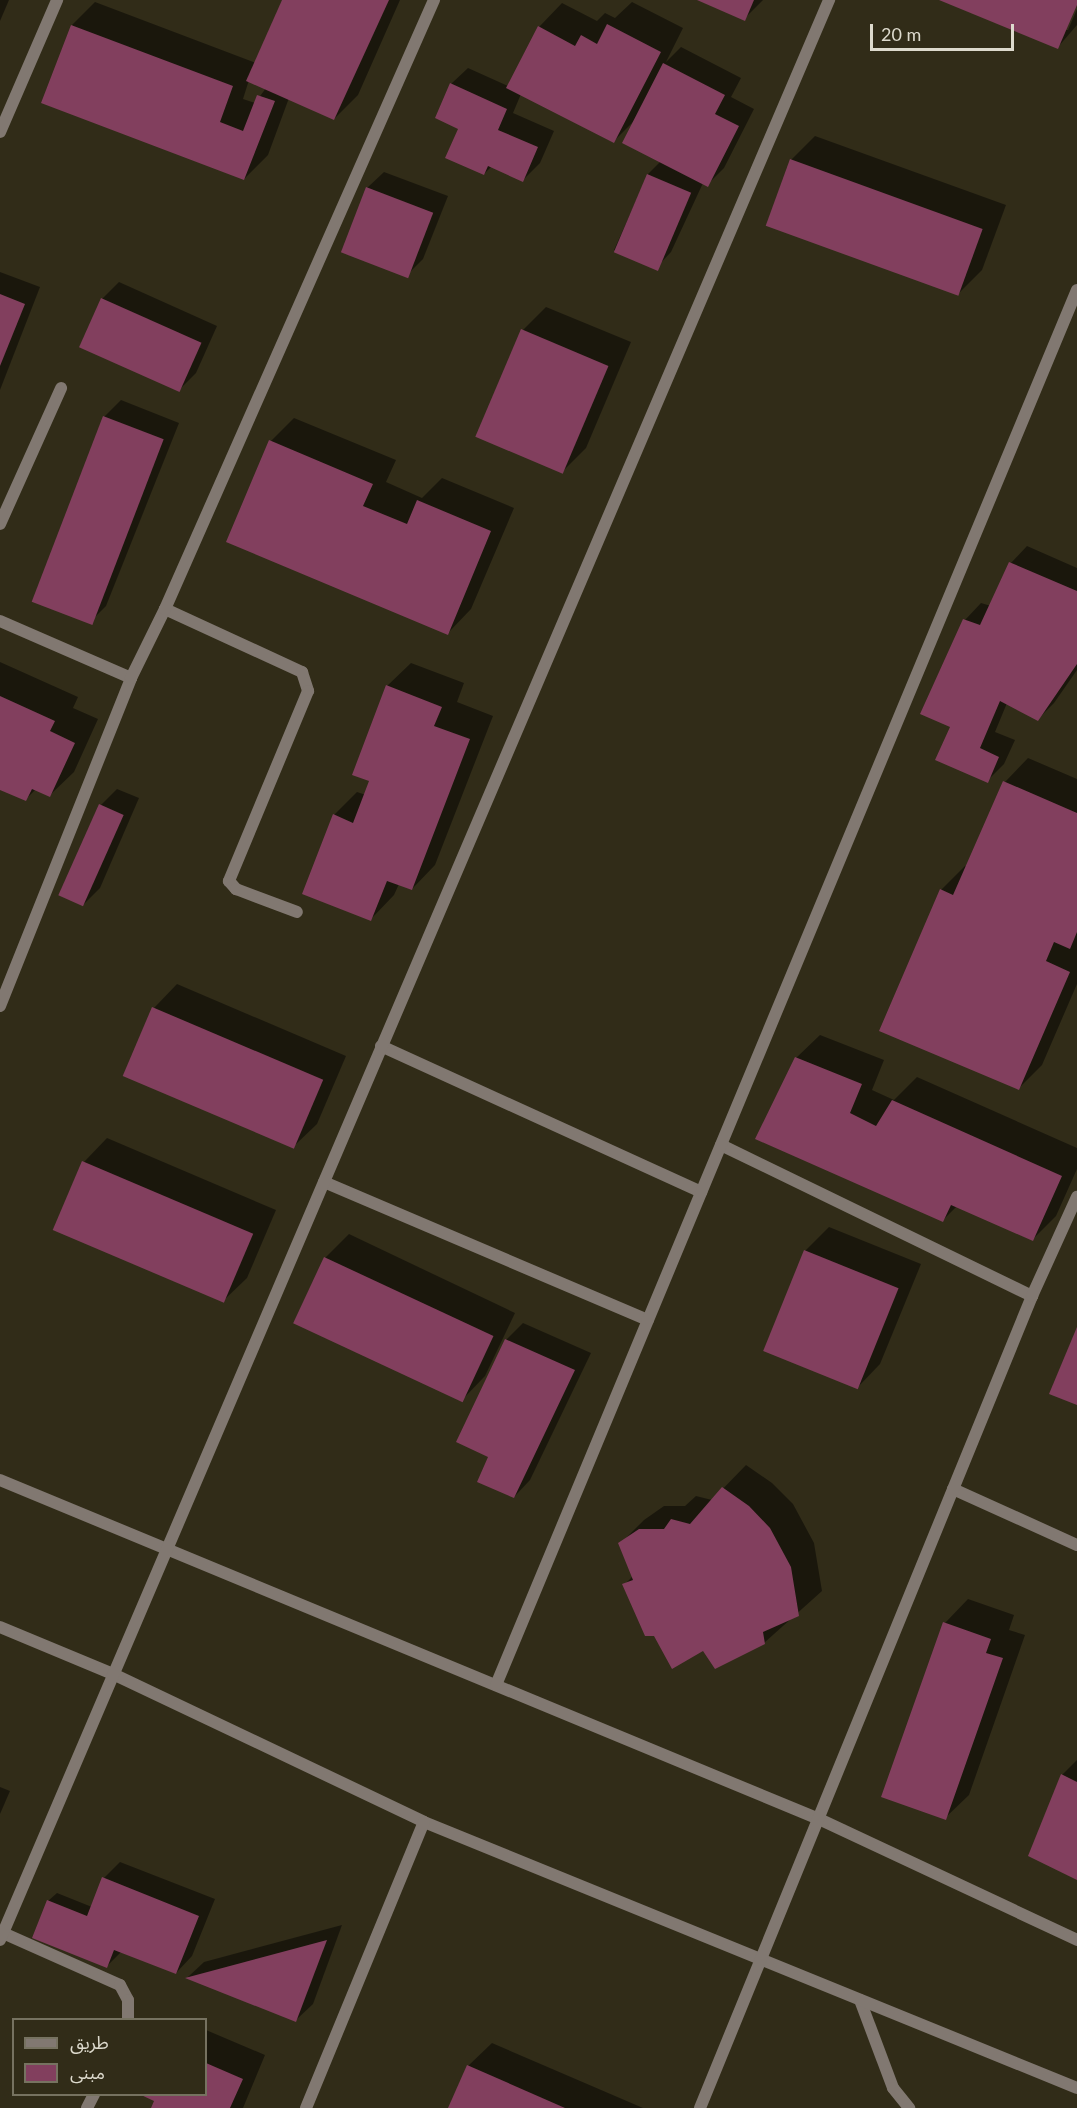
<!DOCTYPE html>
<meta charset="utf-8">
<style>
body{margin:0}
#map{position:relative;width:1077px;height:2108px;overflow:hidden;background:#312c18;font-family:Lato,"Noto Sans Arabic",sans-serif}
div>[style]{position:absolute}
.shadow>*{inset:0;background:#0007}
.building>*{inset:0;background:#823f5e;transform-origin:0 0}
.lane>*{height:12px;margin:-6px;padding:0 6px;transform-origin:6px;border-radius:6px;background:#817871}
.street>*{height:12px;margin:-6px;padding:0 6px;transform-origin:6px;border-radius:6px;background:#817871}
span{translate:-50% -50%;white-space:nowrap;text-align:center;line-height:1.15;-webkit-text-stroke:4.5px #312c18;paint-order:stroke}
.legend{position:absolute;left:12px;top:2018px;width:195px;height:78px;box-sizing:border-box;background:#312c18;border:2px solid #767260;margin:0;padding:8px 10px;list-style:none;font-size:18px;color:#dddacd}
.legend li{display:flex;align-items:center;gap:12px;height:30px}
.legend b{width:30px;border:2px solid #767260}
.scale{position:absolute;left:870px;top:24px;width:144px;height:27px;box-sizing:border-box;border:3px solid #dddacd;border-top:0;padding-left:8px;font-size:18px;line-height:21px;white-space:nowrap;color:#dddacd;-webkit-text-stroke:4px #312c18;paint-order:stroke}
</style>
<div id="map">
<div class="shadow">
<i style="clip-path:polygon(0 0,9px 0,0 21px)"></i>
<i style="clip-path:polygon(evenodd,284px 0,400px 0,358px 95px,334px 119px,289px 98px,268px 155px,244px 179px,72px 25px,95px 2px,256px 63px,284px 0,249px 80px,266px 88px,255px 103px,243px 99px,249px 80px)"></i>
<i style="clip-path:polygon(700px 0,763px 0,744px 19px)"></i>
<i style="clip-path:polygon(943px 0,1077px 0,1065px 30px,1068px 30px,1077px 9px,1077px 25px,1058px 47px)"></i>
<i style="clip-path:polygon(632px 2px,683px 28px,666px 62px,681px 47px,741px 78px,731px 97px,754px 109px,724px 168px,707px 185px,703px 183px,671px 252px,655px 269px,614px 250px,648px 174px,661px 161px,634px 121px,613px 142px,521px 94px,513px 113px,554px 131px,540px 163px,523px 180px,492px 166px,484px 174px,460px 128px,451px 84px,468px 68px,508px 86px,539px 27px,562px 3px,597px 21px,605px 13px,615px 18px)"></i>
<i style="clip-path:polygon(815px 136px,1006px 205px,982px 270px,958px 294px,791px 160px)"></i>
<i style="clip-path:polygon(384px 172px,448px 196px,423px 259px,407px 275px,367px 188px)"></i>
<i style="clip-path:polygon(0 272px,40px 287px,0 390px)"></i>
<i style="clip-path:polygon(119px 282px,217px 326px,196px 373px,180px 389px,102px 299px)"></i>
<i style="clip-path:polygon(546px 307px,631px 342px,586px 448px,562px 472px,523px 330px)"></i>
<i style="clip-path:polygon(121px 400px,179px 423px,106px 606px,90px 622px,104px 417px)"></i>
<i style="clip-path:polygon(294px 418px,396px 460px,386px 482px,422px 498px,442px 478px,514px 508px,471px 609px,448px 633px,271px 441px)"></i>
<i style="clip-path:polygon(1027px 546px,1077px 568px,1077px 670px,1054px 703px,1038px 719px,1007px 703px,995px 732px,1015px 740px,1004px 764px,987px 781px,952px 726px,922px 713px,965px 620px,981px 603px,991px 606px,1011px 563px)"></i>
<i style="clip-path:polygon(0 662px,78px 697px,73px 708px,98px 719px,74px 772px,50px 795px,36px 789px,26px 799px,0 788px)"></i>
<i style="clip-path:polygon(411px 663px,464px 683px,457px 702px,493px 716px,435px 865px,412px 889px,399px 884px,394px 895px,371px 919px,334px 815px,357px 792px,366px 795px,371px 781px,387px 686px)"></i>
<i style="clip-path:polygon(1028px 758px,1077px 779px,1077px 984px,1042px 1065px,1018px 1089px,941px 890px,965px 866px,967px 867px,1005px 782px)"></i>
<i style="clip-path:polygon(117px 789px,139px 798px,100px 888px,83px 905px,101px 805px)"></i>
<i style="clip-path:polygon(177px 984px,346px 1056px,317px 1124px,293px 1147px,154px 1008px)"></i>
<i style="clip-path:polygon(820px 1035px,884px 1060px,872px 1090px,894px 1100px,917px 1077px,1077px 1148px,1077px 1169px,1056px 1216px,1032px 1240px,957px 1206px,943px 1220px,796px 1058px)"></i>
<i style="clip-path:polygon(107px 1138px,276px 1210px,247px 1278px,223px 1301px,84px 1162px)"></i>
<i style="clip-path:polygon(829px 1227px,921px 1264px,880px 1364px,857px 1388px,805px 1251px)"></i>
<i style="clip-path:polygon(349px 1234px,515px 1313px,485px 1376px,462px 1400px,325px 1258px)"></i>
<i style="clip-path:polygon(523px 1323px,591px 1353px,530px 1480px,514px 1497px,490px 1457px,506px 1340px)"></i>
<i style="clip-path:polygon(746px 1465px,772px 1483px,793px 1504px,814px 1543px,822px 1591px,764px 1643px,704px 1649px,624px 1585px,633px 1576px,620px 1544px,644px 1520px,664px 1506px,685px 1506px,696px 1496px,712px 1500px)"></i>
<i style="clip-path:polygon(968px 1599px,1014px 1615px,1009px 1630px,1025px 1635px,969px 1795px,945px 1818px,945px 1623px)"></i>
<i style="clip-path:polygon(1077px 1760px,1077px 1878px,1030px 1855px,1062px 1775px)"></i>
<i style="clip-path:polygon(0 1787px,10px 1791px,0 1814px)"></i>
<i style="clip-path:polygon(120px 1862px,215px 1899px,192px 1956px,176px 1973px,122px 1951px,107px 1966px,48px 1901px,57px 1893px,92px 1907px,104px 1878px)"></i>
<i style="clip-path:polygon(342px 1925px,313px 2004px,296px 2020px,188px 1977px,204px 1962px)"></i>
<i style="clip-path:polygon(206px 2030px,265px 2055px,243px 2108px,153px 2108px,206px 2094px)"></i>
<i style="clip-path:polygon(492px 2043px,643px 2108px,450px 2108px,468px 2066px)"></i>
</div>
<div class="building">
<i style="clip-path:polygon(282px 0,389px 0,334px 120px,246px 81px)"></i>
<i style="clip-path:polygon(697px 0,754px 0,745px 21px)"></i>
<i style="clip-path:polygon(939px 0,1077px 0,1077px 5px,1058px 49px)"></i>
<i style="clip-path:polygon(607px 24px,661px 52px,614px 143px,506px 88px,538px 26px,575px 46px,581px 35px,597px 44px)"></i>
<i style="clip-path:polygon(71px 25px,233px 86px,220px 122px,243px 131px,257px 95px,275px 101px,244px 180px,41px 103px)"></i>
<i style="clip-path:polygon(663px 63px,725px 95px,715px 114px,739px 126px,708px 187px,622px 143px)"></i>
<i style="clip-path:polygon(450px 83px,507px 109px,498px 130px,538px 147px,523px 182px,488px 166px,484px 175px,445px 158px,458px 129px,435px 118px)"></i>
<i style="left:790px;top:159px;width:205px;height:71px;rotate:20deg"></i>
<i style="left:647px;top:174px;width:48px;height:85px;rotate:23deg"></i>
<i style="left:366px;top:187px;width:72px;height:70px;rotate:21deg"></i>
<i style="clip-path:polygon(0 294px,25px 304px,0 366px)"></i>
<i style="left:101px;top:298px;width:110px;height:54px;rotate:24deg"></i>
<i style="left:521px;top:329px;width:95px;height:117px;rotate:23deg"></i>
<i style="left:103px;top:416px;width:65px;height:199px;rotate:21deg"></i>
<i style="clip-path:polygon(269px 440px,373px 484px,363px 506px,407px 524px,417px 500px,491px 531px,448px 635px,226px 542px)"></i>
<i style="clip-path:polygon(1009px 562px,1077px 591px,1077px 664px,1038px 721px,1000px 701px,980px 748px,999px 757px,988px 783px,935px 760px,950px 727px,920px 714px,963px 619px,980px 625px)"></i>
<i style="clip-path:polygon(386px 685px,442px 707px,434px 726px,470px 739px,412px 890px,387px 881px,371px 921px,302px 894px,333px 814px,353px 823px,369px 781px,352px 775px)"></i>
<i style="clip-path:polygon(0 696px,55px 721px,50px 731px,75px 743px,50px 797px,32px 789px,26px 801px,0 790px)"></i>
<i style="clip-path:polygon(1003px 781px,1077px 813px,1077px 932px,1070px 949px,1054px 942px,1046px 961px,1070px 972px,1019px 1090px,879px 1031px,940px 889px,953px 895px)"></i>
<i style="left:99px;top:804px;width:27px;height:100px;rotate:24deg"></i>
<i style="left:152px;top:1007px;width:186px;height:75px;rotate:23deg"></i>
<i style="clip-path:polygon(795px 1057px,862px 1084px,850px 1113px,876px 1126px,892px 1100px,1062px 1176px,1033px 1241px,951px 1205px,943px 1222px,755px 1139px)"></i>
<i style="left:82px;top:1161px;width:186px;height:75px;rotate:23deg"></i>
<i style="left:804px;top:1250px;width:102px;height:109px;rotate:22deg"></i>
<i style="left:324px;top:1257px;width:187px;height:73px;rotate:25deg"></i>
<i style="clip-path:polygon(1077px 1327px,1077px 1405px,1049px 1394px)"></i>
<i style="clip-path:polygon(505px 1339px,575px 1370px,514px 1498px,477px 1482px,488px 1457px,456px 1442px)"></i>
<i style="clip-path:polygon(722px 1487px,749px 1506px,770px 1528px,791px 1567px,799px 1616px,763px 1632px,765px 1644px,715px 1669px,703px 1651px,672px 1669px,654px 1636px,645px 1636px,622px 1584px,633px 1580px,618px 1543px,639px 1529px,664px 1529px,671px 1519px,690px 1524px)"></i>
<i style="clip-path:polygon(943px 1622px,991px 1639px,986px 1653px,1003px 1658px,946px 1820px,881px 1797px)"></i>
<i style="clip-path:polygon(1061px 1774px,1077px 1782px,1077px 1880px,1028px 1856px)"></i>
<i style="clip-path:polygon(102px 1877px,199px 1916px,176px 1974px,114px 1950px,107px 1968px,32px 1938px,47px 1900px,87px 1916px)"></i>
<i style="clip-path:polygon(327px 1940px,296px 2022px,185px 1978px)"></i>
<i style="clip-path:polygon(206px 2063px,243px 2079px,230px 2108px,151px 2108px,154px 2101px,139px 2094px,206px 2094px)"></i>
<i style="clip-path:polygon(467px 2065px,565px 2108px,448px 2108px)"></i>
</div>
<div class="lane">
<i style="left:860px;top:2000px;width:94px;rotate:69.4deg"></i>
<i style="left:893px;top:2088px;width:26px;rotate:51deg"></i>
</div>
<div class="street">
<i style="left:0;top:132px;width:144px;rotate:-66.6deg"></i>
<i style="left:0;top:524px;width:149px;rotate:-65.8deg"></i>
<i style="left:165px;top:609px;width:151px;rotate:24.7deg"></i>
<i style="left:302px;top:672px;width:20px;rotate:72deg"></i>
<i style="left:308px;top:691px;width:206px;rotate:112.6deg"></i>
<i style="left:229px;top:881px;width:11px;rotate:49deg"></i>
<i style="left:236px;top:889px;width:65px;rotate:20.7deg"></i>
<i style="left:0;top:621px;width:143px;rotate:23.5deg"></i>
<i style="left:0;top:1006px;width:353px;rotate:-68.2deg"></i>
<i style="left:131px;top:678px;width:77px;rotate:-63.8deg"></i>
<i style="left:165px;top:609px;width:666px;rotate:-66.17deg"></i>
<i style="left:381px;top:1046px;width:352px;rotate:24.5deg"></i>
<i style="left:721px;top:1145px;width:346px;rotate:25.9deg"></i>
<i style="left:324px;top:1182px;width:352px;rotate:23.1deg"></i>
<i style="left:0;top:1480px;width:886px;rotate:22.49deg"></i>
<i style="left:819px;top:1819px;width:285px;rotate:25.1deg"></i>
<i style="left:953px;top:1489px;width:136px;rotate:24.3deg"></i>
<i style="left:0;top:1627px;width:122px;rotate:22.6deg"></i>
<i style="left:113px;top:1674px;width:344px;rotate:25.4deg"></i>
<i style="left:424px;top:1822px;width:705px;rotate:22.16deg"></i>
<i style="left:496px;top:1685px;width:1511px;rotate:-67.39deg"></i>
<i style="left:3px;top:1933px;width:128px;rotate:24deg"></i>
<i style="left:120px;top:1985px;width:17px;rotate:62deg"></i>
<i style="left:128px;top:2000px;width:20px;rotate:90deg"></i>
<i style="left:0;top:1940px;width:2110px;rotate:-66.86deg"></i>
<i style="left:87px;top:2108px;width:16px;rotate:-63deg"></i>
<i style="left:306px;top:2108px;width:309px;rotate:-67.6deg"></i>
<i style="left:700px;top:2108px;width:877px;rotate:-67.76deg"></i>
<i style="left:1032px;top:1296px;width:109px;rotate:-65.6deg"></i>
</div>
<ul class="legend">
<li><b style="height:8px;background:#817871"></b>طريق</li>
<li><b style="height:16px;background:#823f5e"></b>مبنى</li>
</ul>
<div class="scale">20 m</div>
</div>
